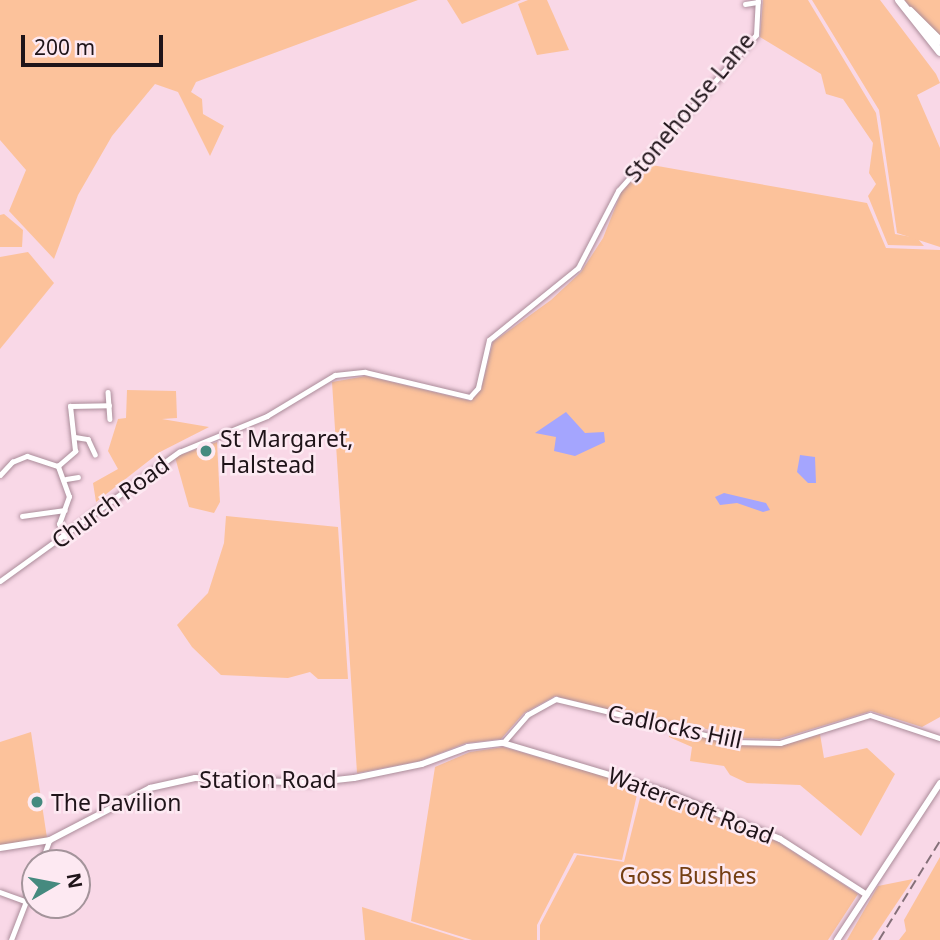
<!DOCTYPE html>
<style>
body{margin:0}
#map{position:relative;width:940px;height:940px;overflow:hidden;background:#f9d8e7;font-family:"Noto Sans",sans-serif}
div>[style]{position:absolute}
.green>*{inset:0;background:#fcc29b}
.water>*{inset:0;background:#a4a5fe}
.roads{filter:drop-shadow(0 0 2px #ab8c9a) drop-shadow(0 0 2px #ab8c9a)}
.minor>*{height:4.5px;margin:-2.25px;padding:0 2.25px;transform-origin:2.25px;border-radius:2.25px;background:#fff}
.tertiary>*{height:6px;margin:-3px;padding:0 3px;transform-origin:3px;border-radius:3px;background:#fff}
.trunk>*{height:8px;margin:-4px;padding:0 4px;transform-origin:4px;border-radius:4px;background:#fff}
.rail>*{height:2px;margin-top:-1px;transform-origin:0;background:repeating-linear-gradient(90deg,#846f78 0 10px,transparent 0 15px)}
.dots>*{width:19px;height:19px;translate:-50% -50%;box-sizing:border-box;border:4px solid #fde9f2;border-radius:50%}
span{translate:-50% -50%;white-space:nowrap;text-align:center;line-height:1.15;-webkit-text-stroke:5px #fde9f2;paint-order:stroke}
.street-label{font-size:23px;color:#1f1419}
.poi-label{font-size:23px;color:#1f1419}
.left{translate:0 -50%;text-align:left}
.park-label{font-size:23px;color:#753f12}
.north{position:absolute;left:21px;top:849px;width:70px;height:70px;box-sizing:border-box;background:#fde9f2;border:2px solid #a4949b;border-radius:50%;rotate:80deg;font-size:19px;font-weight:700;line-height:28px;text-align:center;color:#1f1419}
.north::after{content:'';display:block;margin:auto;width:24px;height:32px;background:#458a7f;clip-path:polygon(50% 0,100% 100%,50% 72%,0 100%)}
.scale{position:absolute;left:21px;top:35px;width:142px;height:32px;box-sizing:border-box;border:4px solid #1f1419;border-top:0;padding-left:9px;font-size:21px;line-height:24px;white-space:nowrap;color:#1f1419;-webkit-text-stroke:5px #fde9f2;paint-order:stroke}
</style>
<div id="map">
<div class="green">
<i style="clip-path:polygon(0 0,418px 0,196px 82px,191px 92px,202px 99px,203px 114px,224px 126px,210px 156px,178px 92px,155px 84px,112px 136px,78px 195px,54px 259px,9px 211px,26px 170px,0 140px)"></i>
<i style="clip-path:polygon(447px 0,521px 0,462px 24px)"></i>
<i style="clip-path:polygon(528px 0,547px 0,569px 50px,537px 55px,518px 4px)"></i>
<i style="clip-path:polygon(763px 0,808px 0,876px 113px,895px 234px,917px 238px,924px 246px,888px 245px,868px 196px,876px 184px,869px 173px,873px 143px,843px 99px,826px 94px,821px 74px,760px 37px)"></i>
<i style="clip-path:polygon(812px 0,880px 0,936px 74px,940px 83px,917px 95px,940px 148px,940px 247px,897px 233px,879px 110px)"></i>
<i style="clip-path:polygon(904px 0,940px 0,940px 36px,931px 28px)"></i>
<i style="clip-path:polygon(646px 164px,867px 203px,886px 248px,940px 250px,940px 717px,922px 727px,871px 711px,779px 739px,735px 738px,684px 722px,666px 724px,555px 696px,524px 713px,501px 739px,466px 743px,420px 761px,357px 773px,332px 382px,366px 376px,471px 401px,481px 390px,493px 342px,551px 300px,581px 272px,603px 238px,621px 193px)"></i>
<i style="clip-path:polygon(4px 214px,23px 230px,22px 247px,0 247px,0 215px)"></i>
<i style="clip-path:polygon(28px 252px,54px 283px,0 349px,0 257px)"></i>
<i style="clip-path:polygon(127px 390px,176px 391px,177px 418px,162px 419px,209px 427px,160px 452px,96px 502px,93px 483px,118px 469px,108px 451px,118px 419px,126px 418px)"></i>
<i style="clip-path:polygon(217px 442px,220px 502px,214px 513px,189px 507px,175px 457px)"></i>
<i style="clip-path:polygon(226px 516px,338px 527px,348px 679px,318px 679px,310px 672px,288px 678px,221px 675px,192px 647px,177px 625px,208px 593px,224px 543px)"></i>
<i style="clip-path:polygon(683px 729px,730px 744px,781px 746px,820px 734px,824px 758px,867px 748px,895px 774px,861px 836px,800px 785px,747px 783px,730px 775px,724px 766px,690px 761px,692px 747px,669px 737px,670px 731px)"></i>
<i style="clip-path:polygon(31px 732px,47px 838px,0 847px,0 742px)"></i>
<i style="clip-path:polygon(503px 747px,639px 786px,622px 860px,574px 853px,537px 925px,537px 940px,472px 940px,411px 921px,435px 767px,470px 752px)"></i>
<i style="clip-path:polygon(643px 786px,778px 842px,858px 894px,828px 940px,540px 940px,540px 925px,577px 855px,624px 862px)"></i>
<i style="clip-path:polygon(940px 857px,940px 940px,899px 940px,906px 931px,904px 920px)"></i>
<i style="clip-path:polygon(913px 879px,872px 940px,847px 940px,878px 886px)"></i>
<i style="clip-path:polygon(362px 907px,465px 940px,365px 940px)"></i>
</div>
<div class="water">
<i style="clip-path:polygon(566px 412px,585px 433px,604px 432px,605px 442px,575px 456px,554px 451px,556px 437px,535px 433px)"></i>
<i style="clip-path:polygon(800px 455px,815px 457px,816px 483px,808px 483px,797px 472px)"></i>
<i style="clip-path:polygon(724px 493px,766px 503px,770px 510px,763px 512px,737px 503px,720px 505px,715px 497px)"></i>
</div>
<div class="roads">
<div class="minor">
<i style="left:745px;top:4px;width:13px;rotate:-9deg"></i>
<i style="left:108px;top:392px;width:27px;rotate:86deg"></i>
<i style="left:75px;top:437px;width:13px;rotate:9deg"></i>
<i style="left:88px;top:439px;width:17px;rotate:65deg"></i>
<i style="left:0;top:475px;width:18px;rotate:-47deg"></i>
<i style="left:12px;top:462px;width:16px;rotate:-22deg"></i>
<i style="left:27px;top:456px;width:33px;rotate:18deg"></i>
<i style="left:66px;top:479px;width:12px;rotate:-9deg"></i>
<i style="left:22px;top:516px;width:43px;rotate:-7.9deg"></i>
<i style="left:65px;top:537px;width:14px;rotate:-115deg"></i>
<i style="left:59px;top:524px;width:29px;rotate:-70deg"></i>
<i style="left:69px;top:497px;width:33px;rotate:-110deg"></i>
<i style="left:58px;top:466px;width:23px;rotate:-41deg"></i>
<i style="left:75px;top:451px;width:45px;rotate:-96.3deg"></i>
<i style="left:70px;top:406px;width:39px;rotate:-1deg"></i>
<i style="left:0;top:581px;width:221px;rotate:-35.8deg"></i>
<i style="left:179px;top:452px;width:95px;rotate:-22.2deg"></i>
<i style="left:267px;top:416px;width:79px;rotate:-31.1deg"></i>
<i style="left:335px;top:375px;width:30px;rotate:-6deg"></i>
<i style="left:365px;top:372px;width:108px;rotate:13.4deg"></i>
<i style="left:470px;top:397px;width:12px;rotate:-48deg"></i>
<i style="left:478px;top:388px;width:49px;rotate:-77.1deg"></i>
<i style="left:489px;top:340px;width:114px;rotate:-39deg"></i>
<i style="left:578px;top:268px;width:87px;rotate:-62.5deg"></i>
<i style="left:618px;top:191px;width:208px;rotate:-48.5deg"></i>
<i style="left:756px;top:35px;width:35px;rotate:-87deg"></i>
<i style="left:503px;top:743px;width:37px;rotate:-49deg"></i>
<i style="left:527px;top:715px;width:33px;rotate:-29deg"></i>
<i style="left:556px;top:699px;width:184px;rotate:13.5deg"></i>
<i style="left:735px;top:742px;width:45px;rotate:1.3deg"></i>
<i style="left:780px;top:743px;width:94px;rotate:-17.3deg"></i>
<i style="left:870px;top:715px;width:74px;rotate:18.2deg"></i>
<i style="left:41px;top:863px;width:23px;rotate:-70deg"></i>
<i style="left:0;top:892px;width:27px;rotate:20deg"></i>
<i style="left:11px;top:940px;width:66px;rotate:-68.8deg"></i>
</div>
<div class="tertiary">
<i style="left:0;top:848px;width:51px;rotate:-9.1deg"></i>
<i style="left:50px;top:840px;width:113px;rotate:-27.5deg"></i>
<i style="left:150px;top:788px;width:46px;rotate:-12.5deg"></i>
<i style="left:195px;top:778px;width:114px;rotate:2.5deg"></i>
<i style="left:309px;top:783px;width:45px;rotate:-6.3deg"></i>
<i style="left:354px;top:778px;width:69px;rotate:-11.6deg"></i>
<i style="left:422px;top:764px;width:49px;rotate:-20.3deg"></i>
<i style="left:468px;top:747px;width:35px;rotate:-7deg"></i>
<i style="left:503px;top:743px;width:170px;rotate:16.7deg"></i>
<i style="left:666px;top:792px;width:123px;rotate:22.4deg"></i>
<i style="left:780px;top:839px;width:103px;rotate:32.8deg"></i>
<i style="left:837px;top:940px;width:188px;rotate:-56.7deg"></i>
</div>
<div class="trunk">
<i style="left:899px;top:0;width:66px;rotate:51.7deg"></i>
<i style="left:910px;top:11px;width:42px;rotate:45deg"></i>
</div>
</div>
<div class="rail">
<i style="left:879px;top:940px;width:116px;rotate:-58.4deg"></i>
</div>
<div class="dots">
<i style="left:206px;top:451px;background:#458a7f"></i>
<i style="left:37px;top:802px;background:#458a7f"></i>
</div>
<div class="street-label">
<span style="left:689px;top:107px;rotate:-50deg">Stonehouse Lane</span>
<span style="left:110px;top:502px;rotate:-36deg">Church Road</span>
<span style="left:675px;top:726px;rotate:12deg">Cadlocks Hill</span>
<span style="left:268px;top:779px">Station Road</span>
<span style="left:691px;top:805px;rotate:21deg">Watercroft Road</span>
</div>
<div class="poi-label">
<span class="left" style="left:220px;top:451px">St Margaret,<br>Halstead</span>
<span class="left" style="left:51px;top:802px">The Pavilion</span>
</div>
<div class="park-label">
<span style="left:688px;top:875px">Goss Bushes</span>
</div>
<div class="north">N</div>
<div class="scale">200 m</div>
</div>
